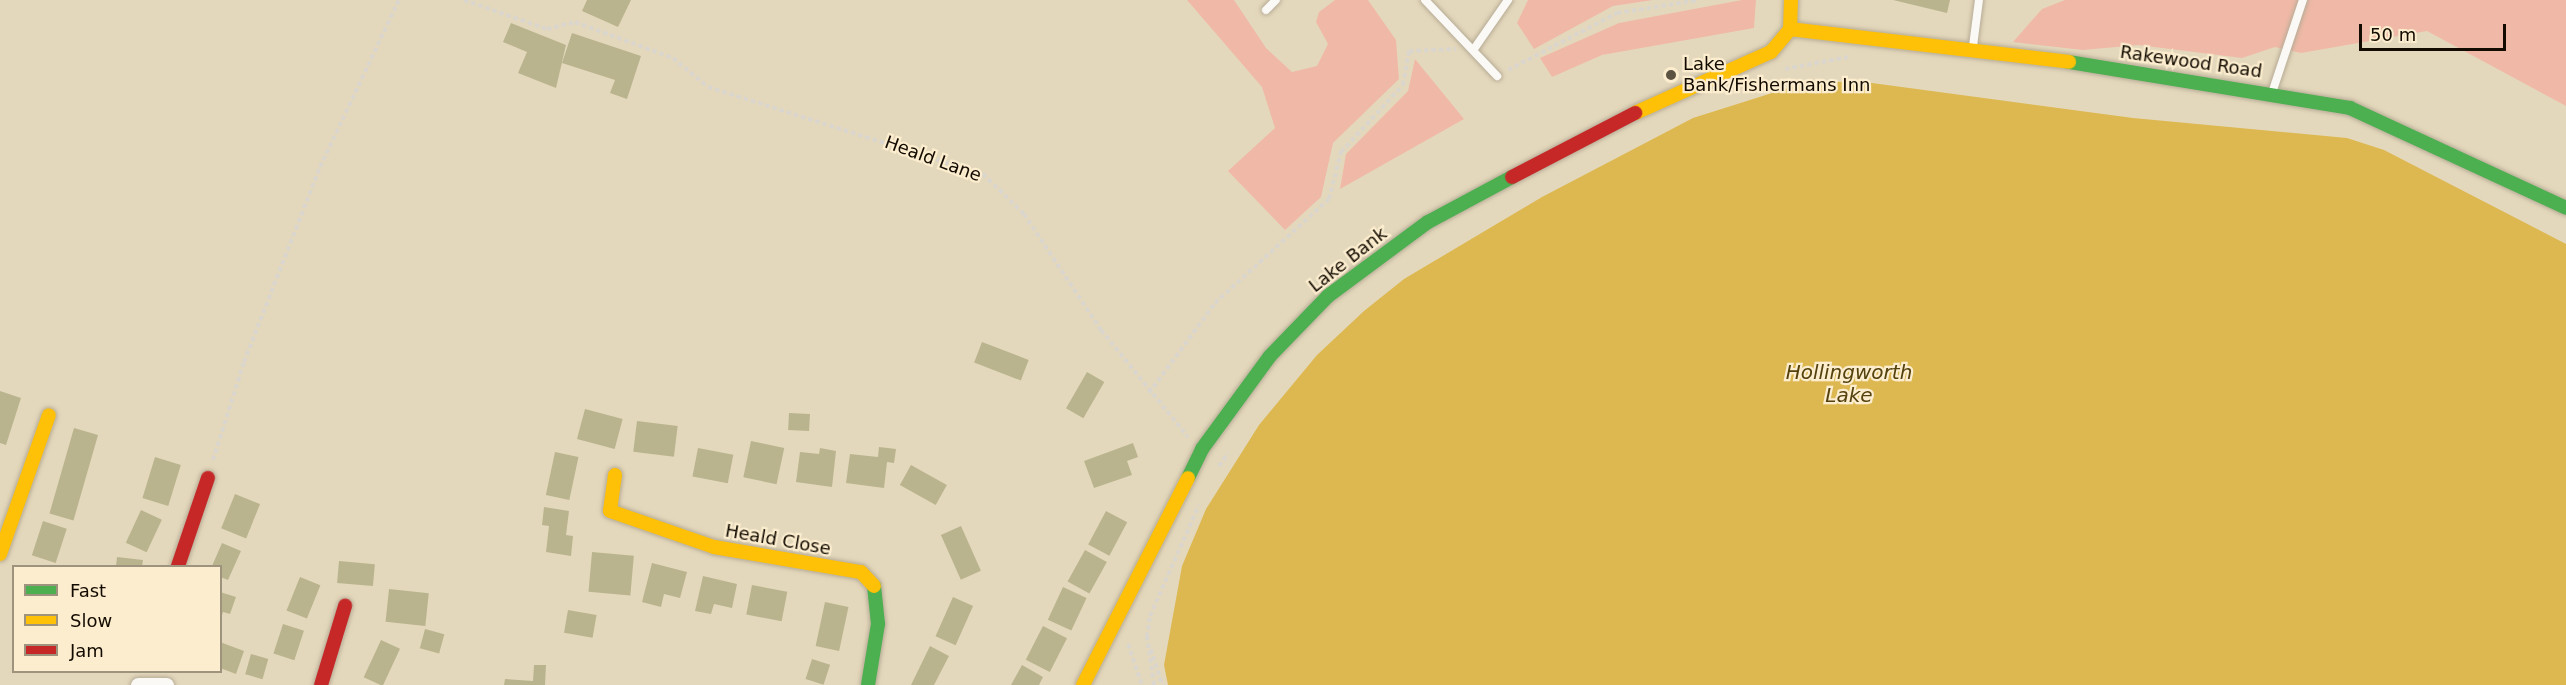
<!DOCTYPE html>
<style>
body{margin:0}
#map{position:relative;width:2566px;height:685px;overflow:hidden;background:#e4d8bc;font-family:"DejaVu Sans",sans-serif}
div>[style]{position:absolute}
.green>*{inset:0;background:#f0b9a7}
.water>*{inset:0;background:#ddb851}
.building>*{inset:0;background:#bab48e;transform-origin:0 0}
.path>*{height:4px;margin-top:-2px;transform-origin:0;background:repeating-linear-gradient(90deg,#dad5cd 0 4.5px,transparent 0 7.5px)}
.roads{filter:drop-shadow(0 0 2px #b6ac96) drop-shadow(0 0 2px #b6ac96)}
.lane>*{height:8px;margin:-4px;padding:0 4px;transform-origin:4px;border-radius:4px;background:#fbf9f5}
.street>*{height:15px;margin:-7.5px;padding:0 7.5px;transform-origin:7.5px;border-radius:7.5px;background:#fbf9f5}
.fast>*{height:14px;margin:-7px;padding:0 7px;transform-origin:7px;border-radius:7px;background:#4caf50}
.slow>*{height:14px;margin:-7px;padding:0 7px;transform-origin:7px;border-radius:7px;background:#ffc107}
.jam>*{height:14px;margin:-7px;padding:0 7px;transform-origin:7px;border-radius:7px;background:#c62828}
.dots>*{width:16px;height:16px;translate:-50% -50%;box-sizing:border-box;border:3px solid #fbedce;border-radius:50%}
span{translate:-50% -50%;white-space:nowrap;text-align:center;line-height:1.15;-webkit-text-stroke:4.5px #fbedce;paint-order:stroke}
.street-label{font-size:18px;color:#130b00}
.poi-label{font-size:18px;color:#130b00}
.left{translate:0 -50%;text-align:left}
.water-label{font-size:20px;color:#54410d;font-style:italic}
.legend{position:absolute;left:12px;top:565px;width:210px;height:108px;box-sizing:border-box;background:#fbedce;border:2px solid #9e937c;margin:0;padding:8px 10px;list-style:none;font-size:18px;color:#130b00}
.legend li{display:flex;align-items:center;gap:12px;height:30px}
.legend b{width:30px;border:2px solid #9e937c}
.scale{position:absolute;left:2359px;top:24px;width:147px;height:27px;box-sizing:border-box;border:3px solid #130b00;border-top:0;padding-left:8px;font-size:18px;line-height:21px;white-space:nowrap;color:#130b00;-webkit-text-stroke:4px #fbedce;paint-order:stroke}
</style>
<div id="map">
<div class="green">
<i style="clip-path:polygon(1187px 0,1234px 0,1266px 48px,1292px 72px,1317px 66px,1328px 44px,1316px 22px,1319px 12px,1335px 0,1368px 0,1396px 40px,1399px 79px,1333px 143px,1321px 197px,1285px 230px,1228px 171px,1275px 128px,1262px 87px)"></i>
<i style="clip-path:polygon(1528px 0,1653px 0,1613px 6px,1534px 49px,1517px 23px)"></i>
<i style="clip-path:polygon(1742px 0,1756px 0,1754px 28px,1602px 55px,1552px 77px,1540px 58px,1619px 23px)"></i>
<i style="clip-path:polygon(2065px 0,2566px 0,2566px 106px,2427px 31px,2301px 53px,2275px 47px,2242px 58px,2138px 45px,2083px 50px,2013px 42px,2042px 9px)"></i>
<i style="clip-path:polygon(1415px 59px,1464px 119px,1340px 189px,1346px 154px,1408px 91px)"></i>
</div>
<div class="water">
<i style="clip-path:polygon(1857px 81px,2133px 118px,2347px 138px,2384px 150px,2566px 244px,2566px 685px,1168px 685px,1164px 665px,1182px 566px,1206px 509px,1259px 425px,1317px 355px,1364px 311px,1404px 279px,1542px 197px,1693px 118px,1801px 84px)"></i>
</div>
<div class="building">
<i style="clip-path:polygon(587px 0,631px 0,618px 27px,582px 11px)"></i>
<i style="clip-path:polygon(1893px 0,1950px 0,1947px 13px)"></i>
<i style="clip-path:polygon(511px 23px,566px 45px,556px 88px,518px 73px,527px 52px,503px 42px)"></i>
<i style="clip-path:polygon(572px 33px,641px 56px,627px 99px,610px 93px,615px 80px,562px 63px)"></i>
<i style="left:982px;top:342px;width:50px;height:22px;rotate:21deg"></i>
<i style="left:1087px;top:372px;width:20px;height:42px;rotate:30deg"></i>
<i style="clip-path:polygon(0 391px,21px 398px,6px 445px,0 443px)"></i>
<i style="left:585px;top:409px;width:39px;height:31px;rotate:15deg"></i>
<i style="left:789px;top:413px;width:21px;height:17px;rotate:3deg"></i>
<i style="left:637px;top:421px;width:41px;height:31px;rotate:7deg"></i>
<i style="left:74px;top:428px;width:25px;height:89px;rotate:16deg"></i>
<i style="left:751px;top:441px;width:34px;height:37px;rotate:12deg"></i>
<i style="clip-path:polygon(1133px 443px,1138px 457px,1127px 461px,1132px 475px,1094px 488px,1084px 461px)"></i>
<i style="clip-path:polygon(879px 447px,896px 449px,894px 463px,887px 462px,884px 488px,846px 483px,850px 454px,878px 457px)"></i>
<i style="left:698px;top:448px;width:36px;height:29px;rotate:11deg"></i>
<i style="clip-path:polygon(820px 448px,836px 451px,832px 487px,796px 482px,800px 452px,819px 454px)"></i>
<i style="left:555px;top:452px;width:24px;height:44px;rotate:12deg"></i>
<i style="left:155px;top:457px;width:27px;height:43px;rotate:17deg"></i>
<i style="left:911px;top:465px;width:41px;height:23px;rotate:29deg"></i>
<i style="left:235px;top:494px;width:27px;height:37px;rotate:22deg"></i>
<i style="clip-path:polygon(544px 507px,569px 511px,566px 535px,573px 536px,571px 556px,546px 552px,549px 526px,542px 525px)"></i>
<i style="left:141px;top:510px;width:23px;height:36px;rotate:25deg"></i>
<i style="left:1106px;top:511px;width:24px;height:38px;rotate:28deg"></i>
<i style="left:43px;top:521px;width:25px;height:36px;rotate:18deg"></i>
<i style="left:961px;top:526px;width:49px;height:22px;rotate:66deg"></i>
<i style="clip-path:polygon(222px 543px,241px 551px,228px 580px,220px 577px,220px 566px,212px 566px)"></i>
<i style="left:1085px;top:550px;width:25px;height:36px;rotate:29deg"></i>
<i style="left:592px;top:552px;width:42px;height:40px;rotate:5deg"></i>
<i style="clip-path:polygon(117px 557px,143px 560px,142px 566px,116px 566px)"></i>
<i style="left:339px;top:561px;width:36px;height:22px;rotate:5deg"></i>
<i style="clip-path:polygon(652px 563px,687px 572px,680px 598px,664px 594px,661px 607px,642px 602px)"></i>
<i style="clip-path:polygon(703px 576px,737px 584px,732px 608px,714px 604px,711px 614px,695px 611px)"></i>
<i style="left:300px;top:577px;width:22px;height:36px;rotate:22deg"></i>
<i style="left:752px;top:585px;width:36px;height:30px;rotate:11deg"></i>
<i style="left:1063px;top:587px;width:26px;height:36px;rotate:25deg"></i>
<i style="left:389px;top:589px;width:40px;height:33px;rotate:6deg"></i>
<i style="clip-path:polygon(220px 592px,236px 597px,230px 614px,223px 612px,221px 618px)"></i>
<i style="left:953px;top:597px;width:22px;height:43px;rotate:24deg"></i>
<i style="left:825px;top:602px;width:24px;height:45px;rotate:12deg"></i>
<i style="left:568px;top:610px;width:29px;height:23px;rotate:10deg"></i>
<i style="left:283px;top:624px;width:22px;height:31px;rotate:18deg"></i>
<i style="left:1043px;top:626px;width:27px;height:38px;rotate:27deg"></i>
<i style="left:425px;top:629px;width:20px;height:20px;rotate:15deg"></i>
<i style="left:381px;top:640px;width:21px;height:41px;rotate:25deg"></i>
<i style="clip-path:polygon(220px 642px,244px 651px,236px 674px,220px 668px)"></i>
<i style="clip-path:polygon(930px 646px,949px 656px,934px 685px,911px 685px)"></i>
<i style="left:251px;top:654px;width:18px;height:21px;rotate:16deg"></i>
<i style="left:812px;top:659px;width:19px;height:21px;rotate:18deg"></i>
<i style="clip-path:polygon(534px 665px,546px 665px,545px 685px,504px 685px,505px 679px,533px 681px)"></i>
<i style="clip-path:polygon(1022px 665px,1043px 677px,1039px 685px,1011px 685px)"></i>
</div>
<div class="path">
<i style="left:464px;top:0;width:88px;rotate:19.3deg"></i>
<i style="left:547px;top:29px;width:29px;rotate:-14deg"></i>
<i style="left:575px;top:22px;width:104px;rotate:20.2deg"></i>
<i style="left:673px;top:58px;width:45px;rotate:39.6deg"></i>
<i style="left:708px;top:87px;width:288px;rotate:17.6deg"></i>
<i style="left:983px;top:174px;width:57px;rotate:44.3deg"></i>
<i style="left:1024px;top:214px;width:139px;rotate:56.4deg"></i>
<i style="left:1101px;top:330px;width:138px;rotate:50.9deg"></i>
<i style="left:1785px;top:69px;width:64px;rotate:-10.8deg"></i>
<i style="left:1508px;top:70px;width:123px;rotate:-27.6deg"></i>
<i style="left:1617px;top:13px;width:83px;rotate:-9deg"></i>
<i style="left:1149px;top:393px;width:112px;rotate:-53.7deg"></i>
<i style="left:1215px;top:303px;width:154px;rotate:-42.4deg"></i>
<i style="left:1329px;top:199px;width:49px;rotate:-75.7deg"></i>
<i style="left:1341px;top:152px;width:91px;rotate:-47.2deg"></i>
<i style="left:1403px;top:85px;width:35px;rotate:-80deg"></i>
<i style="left:1409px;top:51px;width:47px;rotate:-2.4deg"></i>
<i style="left:213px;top:460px;width:103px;rotate:-72.4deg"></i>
<i style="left:244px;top:362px;width:209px;rotate:-68.7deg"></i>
<i style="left:320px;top:167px;width:185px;rotate:-64.7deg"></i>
<i style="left:1219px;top:466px;width:16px;rotate:-55deg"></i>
<i style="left:1128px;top:644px;width:43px;rotate:71.1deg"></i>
<i style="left:1151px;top:649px;width:38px;rotate:73deg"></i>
<i style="left:1154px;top:685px;width:49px;rotate:-98.3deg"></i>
<i style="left:1147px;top:637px;width:21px;rotate:-82deg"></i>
<i style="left:1150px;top:616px;width:121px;rotate:-66.2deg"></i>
</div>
<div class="roads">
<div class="lane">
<i style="left:1425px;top:0;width:105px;rotate:46.5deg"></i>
<i style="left:1266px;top:10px;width:14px;rotate:-45deg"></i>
<i style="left:1973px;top:46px;width:46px;rotate:-82.6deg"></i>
<i style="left:1474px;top:49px;width:60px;rotate:-55.2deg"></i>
<i style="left:2273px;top:90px;width:95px;rotate:-71.6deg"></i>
</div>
<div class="street">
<i style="left:138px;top:685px;width:28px"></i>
</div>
<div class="fast">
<i style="left:2069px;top:62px;width:285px;rotate:9.3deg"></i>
<i style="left:2350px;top:108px;width:238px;rotate:24.8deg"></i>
<i style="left:1188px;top:478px;width:32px;rotate:-64deg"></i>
<i style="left:1202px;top:449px;width:115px;rotate:-53.8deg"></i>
<i style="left:1270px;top:356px;width:83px;rotate:-46deg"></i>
<i style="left:1328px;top:296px;width:124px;rotate:-36.5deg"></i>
<i style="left:1428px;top:222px;width:95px;rotate:-28.2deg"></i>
<i style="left:868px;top:685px;width:62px;rotate:-80.7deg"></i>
<i style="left:878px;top:624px;width:38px;rotate:-96deg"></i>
</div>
<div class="slow">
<i style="left:1790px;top:29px;width:281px;rotate:6.7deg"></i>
<i style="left:1635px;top:113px;width:149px;rotate:-24.2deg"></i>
<i style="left:1771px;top:52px;width:30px;rotate:-50deg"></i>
<i style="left:1790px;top:29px;width:29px;rotate:-88deg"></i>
<i style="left:615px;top:475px;width:36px;rotate:98deg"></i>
<i style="left:610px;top:511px;width:110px;rotate:19.1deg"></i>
<i style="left:714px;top:547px;width:149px;rotate:9.7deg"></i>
<i style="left:861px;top:572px;width:19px;rotate:47deg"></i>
<i style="left:0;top:554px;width:147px;rotate:-70.6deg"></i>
<i style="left:1083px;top:685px;width:232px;rotate:-63.1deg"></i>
</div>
<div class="jam">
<i style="left:1512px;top:177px;width:139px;rotate:-27.5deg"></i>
<i style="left:178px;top:566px;width:93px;rotate:-71.2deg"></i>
<i style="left:321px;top:685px;width:83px;rotate:-73.1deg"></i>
</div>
</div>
<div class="dots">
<i style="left:1671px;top:75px;background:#5c5342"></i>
</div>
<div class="street-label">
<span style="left:2191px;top:62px;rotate:8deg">Rakewood Road</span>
<span style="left:933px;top:159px;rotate:20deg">Heald Lane</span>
<span style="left:1348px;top:260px;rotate:-38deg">Lake Bank</span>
<span style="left:778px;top:540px;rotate:10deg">Heald Close</span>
</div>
<div class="poi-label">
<span class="left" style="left:1683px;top:75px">Lake<br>Bank/Fishermans Inn</span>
</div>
<div class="water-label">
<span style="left:1849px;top:384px">Hollingworth<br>Lake</span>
</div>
<ul class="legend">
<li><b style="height:8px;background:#4caf50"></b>Fast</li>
<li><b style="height:8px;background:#ffc107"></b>Slow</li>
<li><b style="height:8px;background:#c62828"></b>Jam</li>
</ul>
<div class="scale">50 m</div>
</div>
